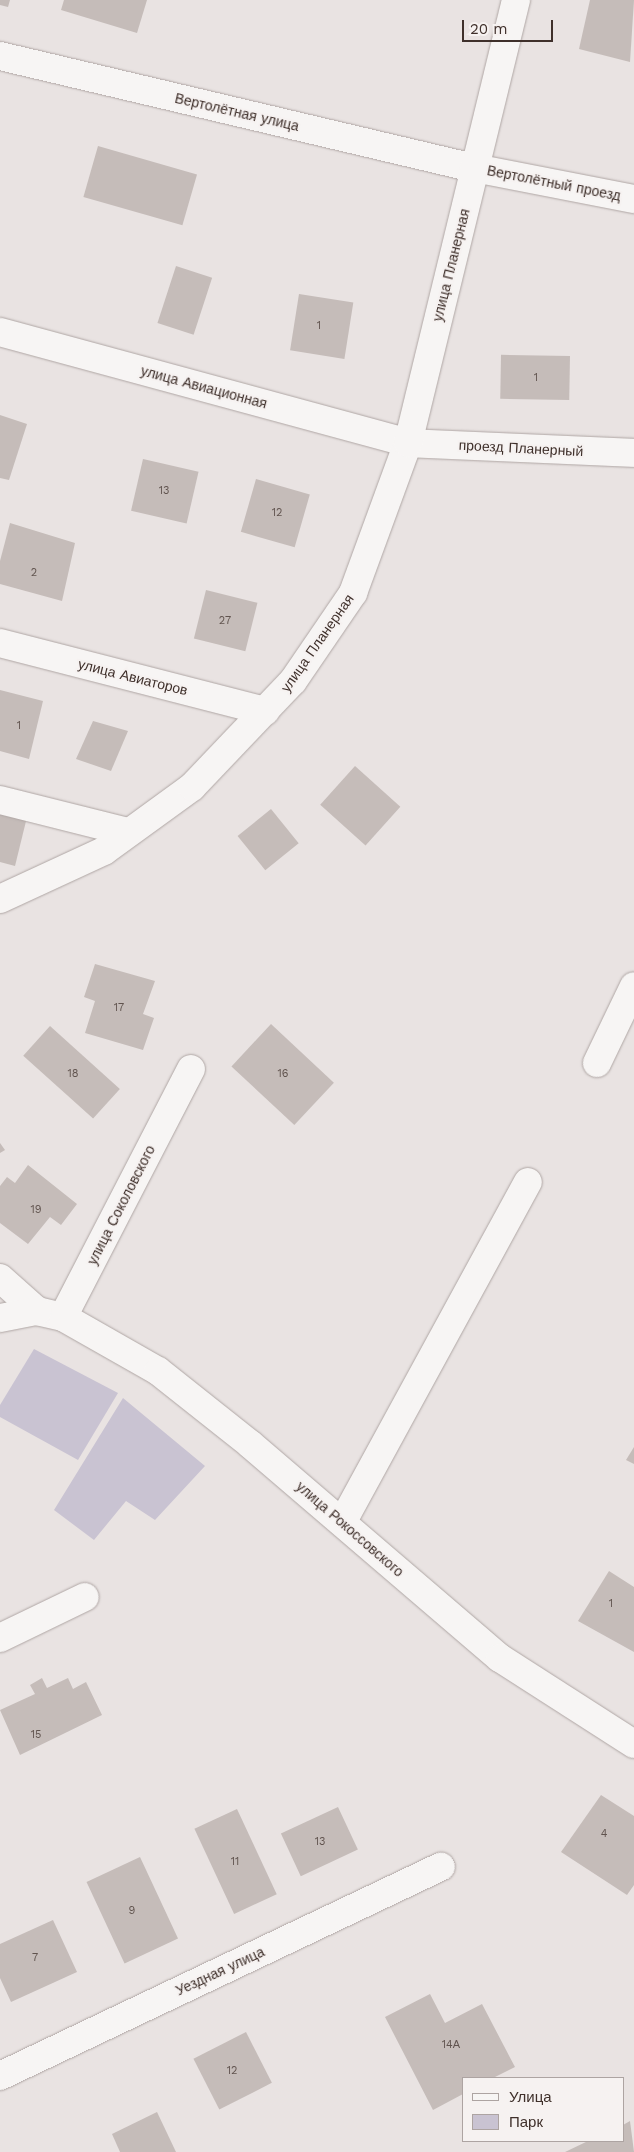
<!DOCTYPE html>
<meta charset="utf-8">
<style>
body{margin:0}
#map{position:relative;width:634px;height:2152px;overflow:hidden;background:#e9e3e2;font-family:"Work Sans",sans-serif}
div>[style]{position:absolute}
.green>*{inset:0;background:#c9c3d2}
.building>*{inset:0;background:#c5bcb9;transform-origin:0 0}
.roads{filter:drop-shadow(0 0 1px #afa6a4) drop-shadow(0 0 1px #afa6a4)}
.street>*{height:28px;margin:-14px;padding:0 14px;transform-origin:14px;border-radius:14px;background:#f7f5f4}
span{translate:-50% -50%;white-space:nowrap;text-align:center;line-height:1.15;-webkit-text-stroke:4px #f6f2f1;paint-order:stroke}
.number-label{font-size:11px;color:#60534e}
.number-label span{-webkit-text-stroke-width:0}
.street-label{font-size:14px;color:#3f302b}
.legend{position:absolute;left:462px;top:2077px;width:162px;height:65px;box-sizing:border-box;background:#f6f2f1;border:1px solid #ada4a2;margin:0;padding:6px 9px;list-style:none;font-size:15px;color:#3f302b}
.legend li{display:flex;align-items:center;gap:10px;height:25px}
.legend b{width:25px;border:1px solid #ada4a2}
.scale{position:absolute;left:462px;top:20px;width:91px;height:22px;box-sizing:border-box;border:2px solid #3f302b;border-top:0;padding-left:6px;font-size:15px;line-height:18px;white-space:nowrap;color:#3f302b;-webkit-text-stroke:4px #f6f2f1;paint-order:stroke}
</style>
<div id="map">
<div class="green">
<i style="clip-path:polygon(34px 1349px,118px 1393px,78px 1460px,0 1417px,0 1405px)"></i>
<i style="clip-path:polygon(123px 1398px,205px 1466px,155px 1520px,126px 1501px,94px 1540px,54px 1510px)"></i>
</div>
<div class="building">
<i style="clip-path:polygon(0 0,10px 0,8px 7px,0 5px)"></i>
<i style="clip-path:polygon(64px 0,147px 0,137px 33px,61px 10px)"></i>
<i style="clip-path:polygon(590px 0,634px 0,630px 62px,579px 49px)"></i>
<i style="left:98px;top:146px;width:103px;height:53px;rotate:16deg"></i>
<i style="left:176px;top:266px;width:38px;height:60px;rotate:18deg"></i>
<i style="left:299px;top:294px;width:55px;height:57px;rotate:9deg"></i>
<i style="left:570px;top:356px;width:44px;height:69px;rotate:91deg"></i>
<i style="clip-path:polygon(0 415px,27px 424px,9px 480px,0 478px)"></i>
<i style="left:143px;top:459px;width:57px;height:53px;rotate:13deg"></i>
<i style="left:256px;top:479px;width:56px;height:55px;rotate:16deg"></i>
<i style="clip-path:polygon(10px 523px,75px 543px,62px 601px,0 584px,0 561px)"></i>
<i style="left:206px;top:590px;width:53px;height:50px;rotate:14deg"></i>
<i style="clip-path:polygon(0 690px,43px 701px,29px 759px,0 751px)"></i>
<i style="clip-path:polygon(93px 721px,128px 731px,111px 771px,76px 759px)"></i>
<i style="left:355px;top:766px;width:61px;height:52px;rotate:42deg"></i>
<i style="clip-path:polygon(0 809px,27px 817px,15px 866px,0 862px)"></i>
<i style="left:271px;top:809px;width:44px;height:43px;rotate:51deg"></i>
<i style="clip-path:polygon(95px 964px,155px 981px,143px 1014px,154px 1018px,143px 1050px,85px 1033px,95px 1001px,84px 997px)"></i>
<i style="left:271px;top:1024px;width:86px;height:58px;rotate:43deg"></i>
<i style="left:50px;top:1026px;width:94px;height:40px;rotate:42deg"></i>
<i style="clip-path:polygon(0 1143px,5px 1150px,0 1153px)"></i>
<i style="clip-path:polygon(28px 1165px,77px 1204px,61px 1225px,50px 1217px,28px 1244px,0 1223px,0 1186px,7px 1177px,15px 1183px)"></i>
<i style="clip-path:polygon(634px 1447px,634px 1464px,626px 1460px)"></i>
<i style="clip-path:polygon(609px 1571px,634px 1587px,634px 1652px,578px 1621px)"></i>
<i style="clip-path:polygon(42px 1678px,47px 1688px,68px 1678px,73px 1689px,86px 1682px,102px 1715px,20px 1755px,0 1710px,35px 1694px,30px 1685px)"></i>
<i style="clip-path:polygon(601px 1795px,634px 1816px,634px 1885px,627px 1895px,561px 1852px)"></i>
<i style="left:338px;top:1807px;width:47px;height:63px;rotate:65deg"></i>
<i style="left:237px;top:1809px;width:94px;height:47px;rotate:65deg"></i>
<i style="left:140px;top:1857px;width:90px;height:59px;rotate:65deg"></i>
<i style="clip-path:polygon(53px 1920px,77px 1972px,11px 2002px,0 1978px,0 1944px)"></i>
<i style="clip-path:polygon(430px 1994px,445px 2023px,482px 2004px,515px 2067px,493px 2078px,463px 2078px,463px 2094px,433px 2110px,385px 2017px)"></i>
<i style="left:246px;top:2032px;width:57px;height:59px;rotate:63deg"></i>
<i style="clip-path:polygon(157px 2112px,176px 2152px,120px 2152px,112px 2134px)"></i>
<i style="clip-path:polygon(630px 2121px,634px 2152px,565px 2152px,588px 2141px,623px 2141px,623px 2125px)"></i>
</div>
<div class="roads">
<div class="street">
<i style="left:0;top:56px;width:487px;rotate:13.3deg"></i>
<i style="left:474px;top:168px;width:163px;rotate:11deg"></i>
<i style="left:0;top:332px;width:423px;rotate:15.2deg"></i>
<i style="left:408px;top:443px;width:226px;rotate:2.5deg"></i>
<i style="left:0;top:643px;width:274px;rotate:14.4deg"></i>
<i style="left:0;top:800px;width:131px;rotate:14.1deg"></i>
<i style="left:0;top:899px;width:115px;rotate:-24.8deg"></i>
<i style="left:104px;top:851px;width:109px;rotate:-36deg"></i>
<i style="left:192px;top:787px;width:146px;rotate:-46.4deg"></i>
<i style="left:293px;top:681px;width:107px;rotate:-55.7deg"></i>
<i style="left:353px;top:593px;width:160px;rotate:-69.9deg"></i>
<i style="left:408px;top:443px;width:456px;rotate:-76.3deg"></i>
<i style="left:597px;top:1063px;width:85px;rotate:-64.3deg"></i>
<i style="left:0;top:1278px;width:50px;rotate:41.7deg"></i>
<i style="left:37px;top:1311px;width:27px;rotate:13deg"></i>
<i style="left:63px;top:1317px;width:279px;rotate:-62.7deg"></i>
<i style="left:63px;top:1317px;width:109px;rotate:29.6deg"></i>
<i style="left:158px;top:1371px;width:117px;rotate:38.4deg"></i>
<i style="left:250px;top:1444px;width:329px;rotate:40.6deg"></i>
<i style="left:500px;top:1658px;width:159px;rotate:32.7deg"></i>
<i style="left:0;top:1318px;width:38px;rotate:-11deg"></i>
<i style="left:343px;top:1521px;width:386px;rotate:-61.4deg"></i>
<i style="left:0;top:1638px;width:94px;rotate:-25.8deg"></i>
<i style="left:0;top:2076px;width:488px;rotate:-25.4deg"></i>
</div>
</div>
<div class="number-label">
<span style="left:319px;top:326px">1</span>
<span style="left:536px;top:378px">1</span>
<span style="left:164px;top:491px">13</span>
<span style="left:277px;top:513px">12</span>
<span style="left:34px;top:573px">2</span>
<span style="left:225px;top:621px">27</span>
<span style="left:19px;top:726px">1</span>
<span style="left:119px;top:1008px">17</span>
<span style="left:73px;top:1074px">18</span>
<span style="left:283px;top:1074px">16</span>
<span style="left:36px;top:1210px">19</span>
<span style="left:611px;top:1604px">1</span>
<span style="left:36px;top:1735px">15</span>
<span style="left:604px;top:1834px">4</span>
<span style="left:320px;top:1842px">13</span>
<span style="left:235px;top:1862px">11</span>
<span style="left:132px;top:1911px">9</span>
<span style="left:35px;top:1958px">7</span>
<span style="left:451px;top:2045px">14А</span>
<span style="left:232px;top:2071px">12</span>
</div>
<div class="street-label">
<span style="left:237px;top:112px;rotate:13deg">Вертолётная улица</span>
<span style="left:554px;top:183px;rotate:11deg">Вертолётный проезд</span>
<span style="left:451px;top:265px;rotate:-76deg">улица Планерная</span>
<span style="left:204px;top:387px;rotate:15deg">улица Авиационная</span>
<span style="left:521px;top:448px;rotate:3deg">проезд Планерный</span>
<span style="left:317px;top:643px;rotate:-55deg">улица Планерная</span>
<span style="left:133px;top:677px;rotate:14deg">улица Авиаторов</span>
<span style="left:121px;top:1205px;rotate:-63deg">улица Соколовского</span>
<span style="left:350px;top:1529px;rotate:41deg">улица Рокоссовского</span>
<span style="left:220px;top:1971px;rotate:-25deg">Уездная улица</span>
</div>
<ul class="legend">
<li><b style="height:6px;background:#f7f5f4"></b>Улица</li>
<li><b style="height:14px;background:#c9c3d2"></b>Парк</li>
</ul>
<div class="scale">20 m</div>
</div>
